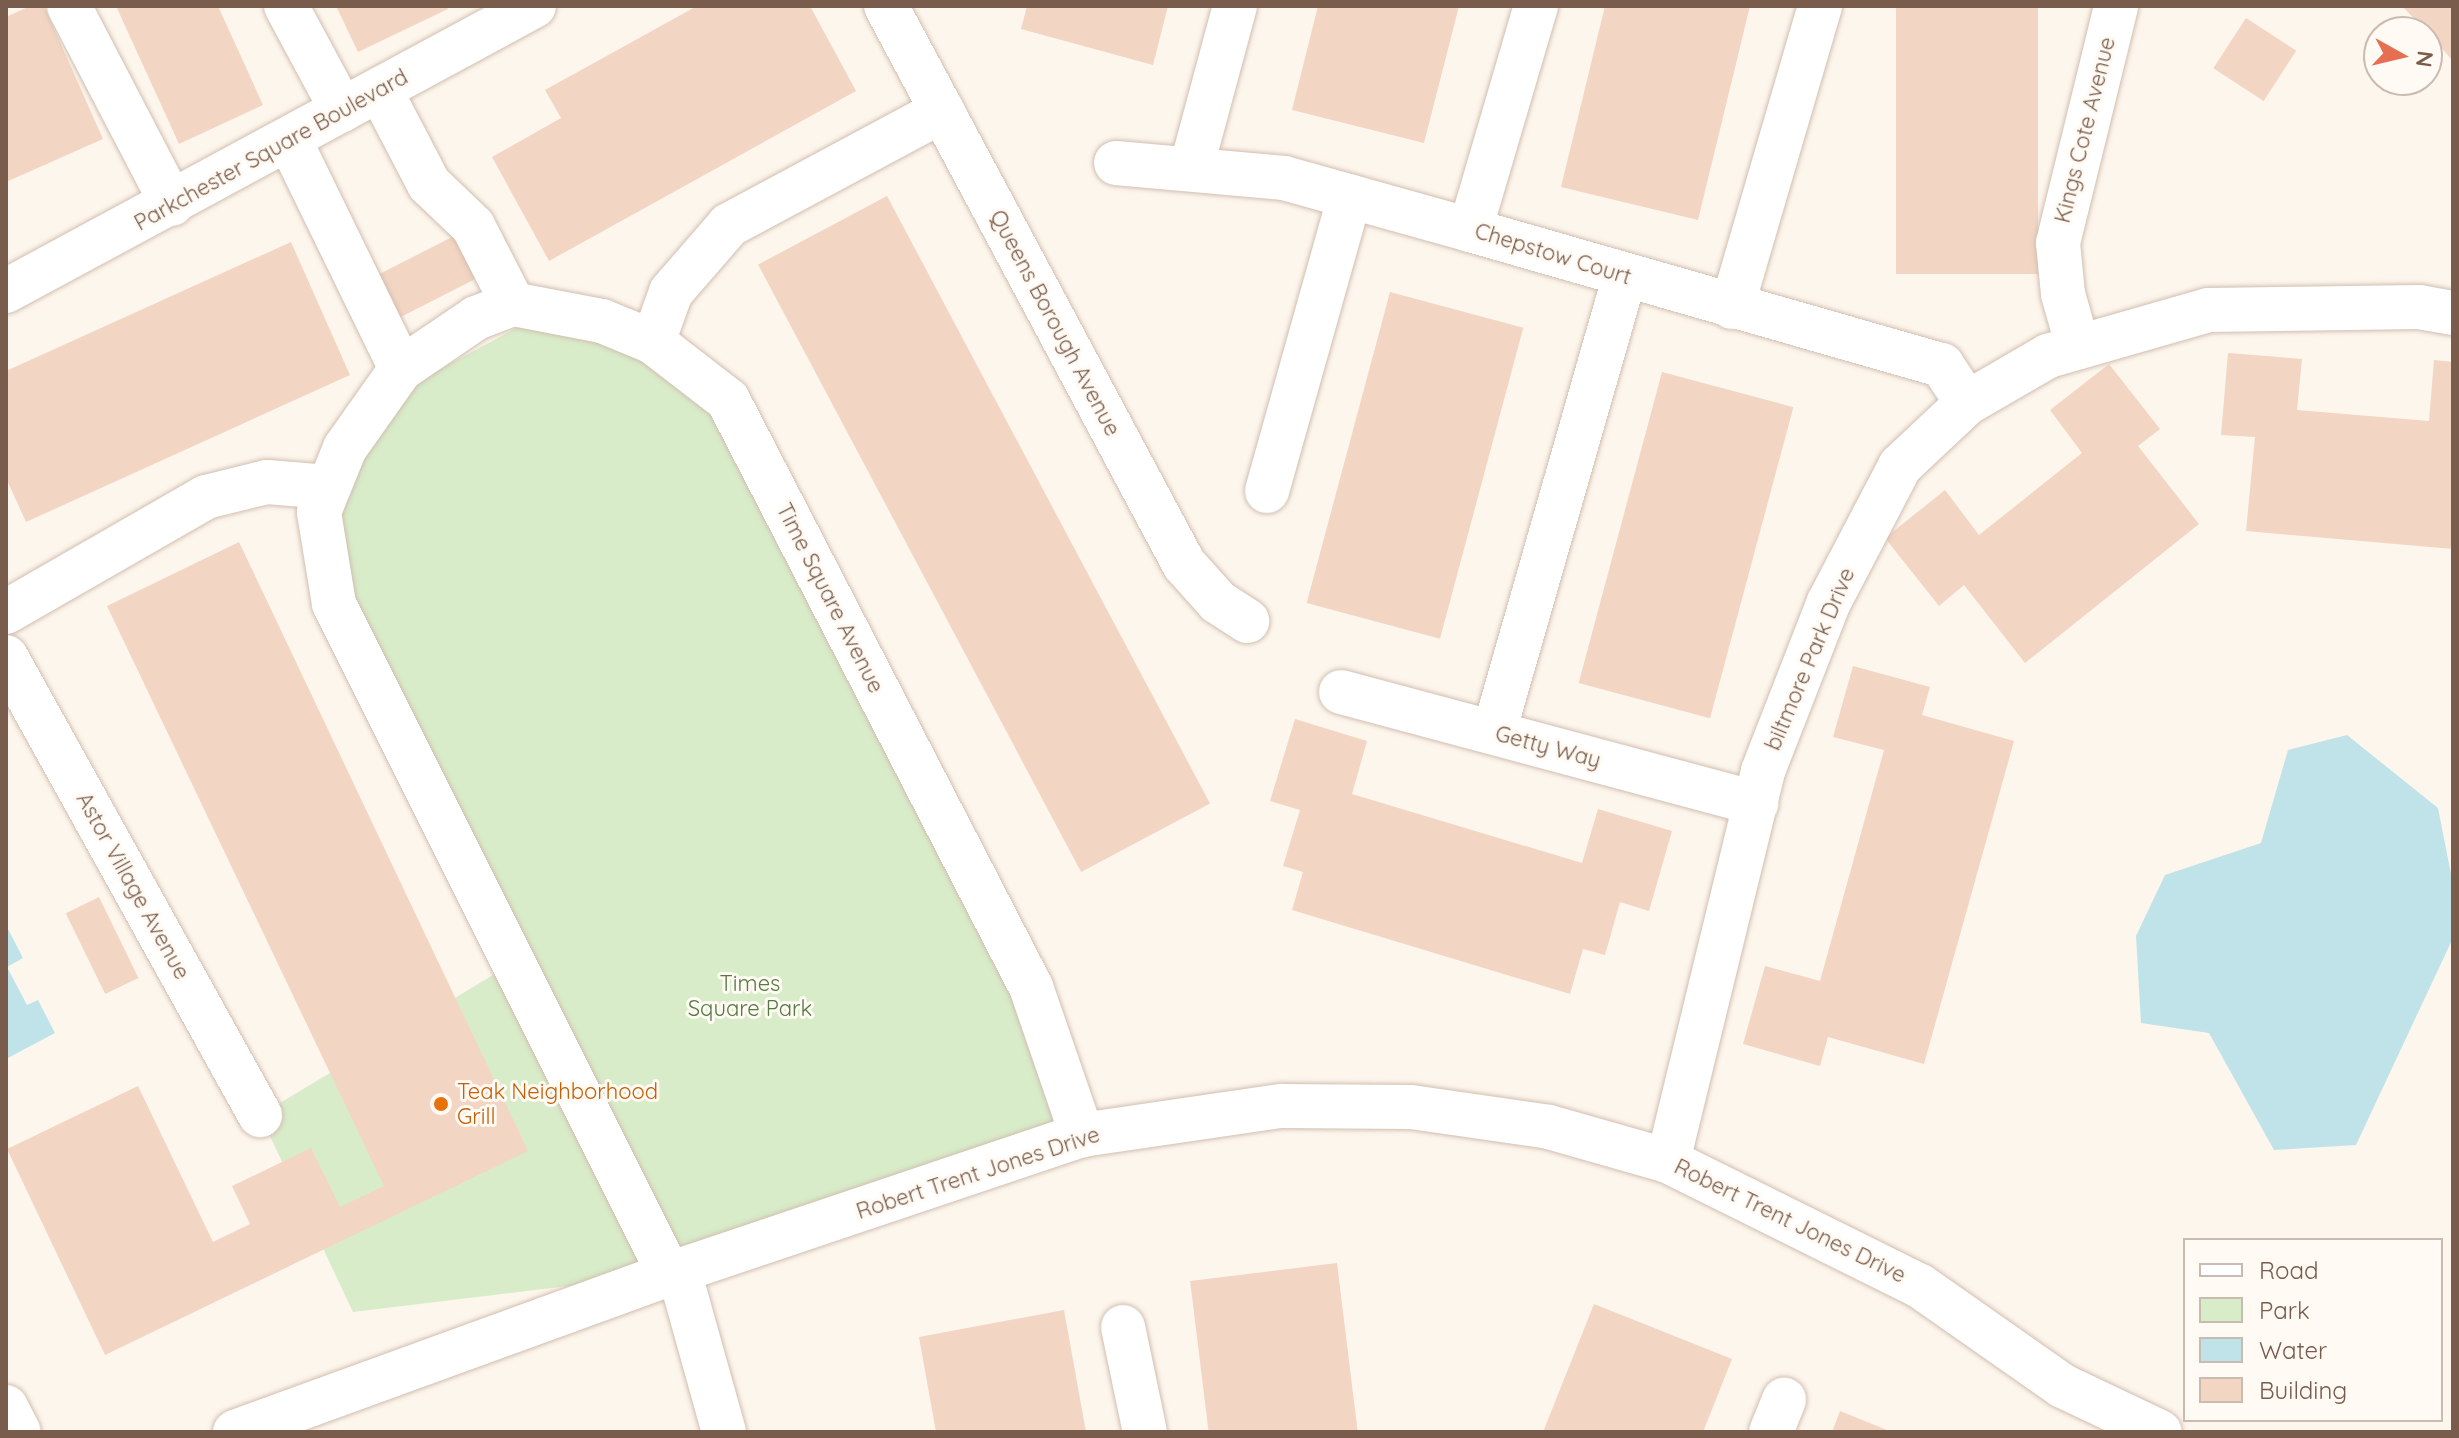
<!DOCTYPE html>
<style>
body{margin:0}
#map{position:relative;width:2459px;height:1438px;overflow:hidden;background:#fdf6ec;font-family:Quicksand,sans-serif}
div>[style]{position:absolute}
.green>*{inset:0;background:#d8ecc9}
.water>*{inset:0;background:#bfe3e8}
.building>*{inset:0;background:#f3d5c3;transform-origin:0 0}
.roads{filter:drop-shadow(0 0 2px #d1beb0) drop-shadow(0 0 2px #d1beb0)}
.minor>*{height:44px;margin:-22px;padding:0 22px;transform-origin:22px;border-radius:22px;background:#fff}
.dots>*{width:22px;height:22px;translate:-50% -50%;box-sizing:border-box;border:4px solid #fffaf3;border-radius:50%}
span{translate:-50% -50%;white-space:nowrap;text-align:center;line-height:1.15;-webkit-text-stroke:6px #fffaf3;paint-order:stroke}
.street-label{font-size:22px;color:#7a5c4d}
.park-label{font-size:22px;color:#537a41}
.food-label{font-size:22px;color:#c56008}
.left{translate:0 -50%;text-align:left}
.frame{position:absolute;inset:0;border:8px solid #7a5c4d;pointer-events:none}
.legend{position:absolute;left:2183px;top:1238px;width:260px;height:184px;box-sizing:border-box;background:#fffaf3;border:2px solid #cabbb1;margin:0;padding:10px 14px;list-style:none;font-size:24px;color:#7a5c4d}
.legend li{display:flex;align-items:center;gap:16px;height:40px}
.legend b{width:40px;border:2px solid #cabbb1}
.north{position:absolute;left:2363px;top:16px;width:80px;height:80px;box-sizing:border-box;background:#fffaf3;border:2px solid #cabbb1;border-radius:50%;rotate:98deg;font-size:22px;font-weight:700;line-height:32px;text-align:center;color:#7a5c4d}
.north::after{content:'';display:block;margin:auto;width:28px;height:36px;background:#e76f51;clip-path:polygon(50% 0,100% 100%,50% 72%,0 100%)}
</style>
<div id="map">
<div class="green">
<i style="clip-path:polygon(552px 309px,728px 400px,1082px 1135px,669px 1274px,353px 1312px,260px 1115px,513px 963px,334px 604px,319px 512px,405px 388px)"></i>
</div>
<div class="water">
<i style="clip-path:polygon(2347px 735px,2438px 808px,2452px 879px,2453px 938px,2356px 1145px,2274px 1150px,2209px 1033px,2141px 1023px,2136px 936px,2165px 875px,2261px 843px,2288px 750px)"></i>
<i style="clip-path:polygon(6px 925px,23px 958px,7px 967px,27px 1005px,38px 1000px,55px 1033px,6px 1059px)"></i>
</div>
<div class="building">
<i style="clip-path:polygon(30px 6px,44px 6px,103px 139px,6px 182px,6px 17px)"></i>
<i style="clip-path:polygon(116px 6px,218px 6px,263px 105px,179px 144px)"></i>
<i style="clip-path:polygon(336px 6px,446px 6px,448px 9px,358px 52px)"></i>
<i style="clip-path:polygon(697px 6px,810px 6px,856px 91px,549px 261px,492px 157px,561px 118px,545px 90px)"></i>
<i style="clip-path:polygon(1027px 6px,1168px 6px,1153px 65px,1021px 29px)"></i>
<i style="clip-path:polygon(1318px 6px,1459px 6px,1424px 143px,1292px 110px)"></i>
<i style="clip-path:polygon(1605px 6px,1750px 6px,1698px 220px,1561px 187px)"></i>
<i style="left:1896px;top:6px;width:142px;height:268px"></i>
<i style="clip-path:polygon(2402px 6px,2453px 6px,2453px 61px,2427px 32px)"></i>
<i style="left:2246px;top:18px;width:60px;height:60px;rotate:33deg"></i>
<i style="left:887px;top:196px;width:688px;height:146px;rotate:62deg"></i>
<i style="left:456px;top:235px;width:48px;height:92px;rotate:63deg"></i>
<i style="clip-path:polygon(291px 242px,350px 375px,26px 522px,6px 478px,6px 371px)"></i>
<i style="left:1390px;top:292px;width:138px;height:322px;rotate:15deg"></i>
<i style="clip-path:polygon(2228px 353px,2302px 359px,2297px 410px,2429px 421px,2434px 360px,2453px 362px,2453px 549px,2246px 531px,2255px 437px,2221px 435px)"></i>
<i style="clip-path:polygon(2109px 364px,2160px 429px,2138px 446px,2199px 524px,2025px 663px,1964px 585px,1939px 606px,1885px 538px,1945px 490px,1979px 535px,2082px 453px,2050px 410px)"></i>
<i style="left:1662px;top:372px;width:136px;height:322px;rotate:15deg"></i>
<i style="clip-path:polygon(239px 542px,528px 1151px,105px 1355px,7px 1149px,138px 1086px,213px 1242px,250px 1224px,232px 1186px,311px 1148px,340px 1207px,384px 1186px,107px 606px)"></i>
<i style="clip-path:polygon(1853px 666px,1930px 687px,1922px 715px,2014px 741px,1924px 1064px,1828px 1037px,1820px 1066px,1743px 1044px,1765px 966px,1820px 981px,1884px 750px,1833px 737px)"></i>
<i style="clip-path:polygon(1295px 719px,1367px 741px,1352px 794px,1582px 863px,1598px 809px,1672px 831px,1649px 911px,1620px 902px,1605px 955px,1583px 949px,1570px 994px,1292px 910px,1303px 872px,1283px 866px,1300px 810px,1270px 801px)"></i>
<i style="left:99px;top:897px;width:90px;height:37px;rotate:64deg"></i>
<i style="left:1337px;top:1263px;width:170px;height:148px;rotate:83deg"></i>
<i style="clip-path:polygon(1594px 1304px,1732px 1359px,1703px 1432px,1543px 1432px)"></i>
<i style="clip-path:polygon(1064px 1310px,1086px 1432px,936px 1432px,919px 1337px)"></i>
<i style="clip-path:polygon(1840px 1411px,1892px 1432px,1832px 1432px)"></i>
</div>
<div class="roads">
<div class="minor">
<i style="left:69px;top:6px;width:223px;rotate:62.5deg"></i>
<i style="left:286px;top:6px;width:118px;rotate:61.7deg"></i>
<i style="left:886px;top:6px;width:633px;rotate:61.9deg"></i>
<i style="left:1184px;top:564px;width:51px;rotate:48.2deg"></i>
<i style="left:1218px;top:602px;width:35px;rotate:33deg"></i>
<i style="left:380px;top:90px;width:106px;rotate:62.5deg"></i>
<i style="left:429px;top:184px;width:61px;rotate:43.7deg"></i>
<i style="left:473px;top:226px;width:88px;rotate:62.9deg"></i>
<i style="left:289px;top:139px;width:256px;rotate:64deg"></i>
<i style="left:1116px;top:163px;width:169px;rotate:5.1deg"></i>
<i style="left:1284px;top:178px;width:193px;rotate:15.6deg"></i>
<i style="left:1470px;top:230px;width:491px;rotate:16deg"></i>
<i style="left:1942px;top:365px;width:45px;rotate:56.7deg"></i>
<i style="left:1191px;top:169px;width:169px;rotate:-74.9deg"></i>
<i style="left:1470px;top:230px;width:234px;rotate:-73.6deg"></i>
<i style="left:6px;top:291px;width:600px;rotate:-28.36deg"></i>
<i style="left:1732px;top:307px;width:314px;rotate:-73.7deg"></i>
<i style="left:653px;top:342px;width:53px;rotate:-70.2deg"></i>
<i style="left:671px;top:292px;width:89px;rotate:-49.1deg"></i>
<i style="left:729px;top:225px;width:242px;rotate:-28.2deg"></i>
<i style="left:2078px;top:347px;width:55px;rotate:-105.8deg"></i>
<i style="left:2063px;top:294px;width:51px;rotate:-95.6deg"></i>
<i style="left:2058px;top:243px;width:244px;rotate:-76.2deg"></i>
<i style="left:1267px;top:491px;width:306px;rotate:-74.3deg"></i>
<i style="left:6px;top:612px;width:231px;rotate:-29.9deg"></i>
<i style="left:206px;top:497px;width:63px;rotate:-13.8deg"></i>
<i style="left:267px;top:482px;width:62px;rotate:4.6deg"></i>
<i style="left:6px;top:657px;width:524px;rotate:60.99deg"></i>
<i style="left:1341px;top:692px;width:430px;rotate:15deg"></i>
<i style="left:1494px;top:732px;width:474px;rotate:-74deg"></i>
<i style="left:1668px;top:1161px;width:401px;rotate:-76.3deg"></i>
<i style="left:1763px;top:771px;width:181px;rotate:-68.7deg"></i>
<i style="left:1829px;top:602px;width:153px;rotate:-62.4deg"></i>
<i style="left:1900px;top:466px;width:92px;rotate:-43.2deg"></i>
<i style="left:1967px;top:403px;width:94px;rotate:-30.1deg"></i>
<i style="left:2048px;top:356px;width:166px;rotate:-16deg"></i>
<i style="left:2208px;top:310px;width:211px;rotate:-0.8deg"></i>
<i style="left:2419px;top:307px;width:35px;rotate:10deg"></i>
<i style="left:679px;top:1271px;width:167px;rotate:74.4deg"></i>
<i style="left:669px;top:1274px;width:749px;rotate:-116.57deg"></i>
<i style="left:334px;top:604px;width:93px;rotate:-99.3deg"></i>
<i style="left:319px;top:512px;width:69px;rotate:-67.9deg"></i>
<i style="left:345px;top:448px;width:97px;rotate:-54.7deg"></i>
<i style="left:401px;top:369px;width:91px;rotate:-34.2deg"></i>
<i style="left:476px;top:318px;width:40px;rotate:-21deg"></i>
<i style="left:513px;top:304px;width:91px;rotate:10.8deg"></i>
<i style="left:602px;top:321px;width:55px;rotate:22.4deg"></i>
<i style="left:653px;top:342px;width:95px;rotate:37.7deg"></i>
<i style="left:728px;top:400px;width:661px;rotate:62.7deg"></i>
<i style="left:1031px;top:987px;width:157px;rotate:71deg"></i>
<i style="left:1123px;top:1327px;width:107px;rotate:78.2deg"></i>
<i style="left:6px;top:1407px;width:28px;rotate:63deg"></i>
<i style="left:235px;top:1432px;width:462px;rotate:-20deg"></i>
<i style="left:669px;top:1274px;width:436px;rotate:-18.6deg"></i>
<i style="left:1082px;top:1135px;width:202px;rotate:-8.3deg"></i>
<i style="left:1282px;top:1106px;width:129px;rotate:0.4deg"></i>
<i style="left:1411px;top:1107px;width:139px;rotate:8.2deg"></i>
<i style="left:1549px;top:1127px;width:124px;rotate:15.9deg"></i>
<i style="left:1668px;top:1161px;width:281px;rotate:26.4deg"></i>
<i style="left:1920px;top:1286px;width:174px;rotate:35deg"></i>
<i style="left:2063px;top:1386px;width:107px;rotate:25.4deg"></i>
<i style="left:1771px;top:1432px;width:35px;rotate:-68deg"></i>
</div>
</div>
<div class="dots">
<i style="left:441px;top:1104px;background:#e8710a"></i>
</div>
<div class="street-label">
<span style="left:2085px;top:130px;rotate:-76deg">Kings Cote Avenue</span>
<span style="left:271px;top:150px;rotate:-29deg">Parkchester Square Boulevard</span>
<span style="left:1553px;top:254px;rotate:17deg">Chepstow Court</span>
<span style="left:1055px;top:323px;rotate:62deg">Queens Borough Avenue</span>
<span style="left:830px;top:598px;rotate:63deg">Time Square Avenue</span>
<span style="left:1810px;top:659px;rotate:-67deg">biltmore Park Drive</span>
<span style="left:1548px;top:747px;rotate:15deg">Getty Way</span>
<span style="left:133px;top:886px;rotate:61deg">Astor Village Avenue</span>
<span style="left:978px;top:1173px;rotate:-18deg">Robert Trent Jones Drive</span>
<span style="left:1790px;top:1221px;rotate:26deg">Robert Trent Jones Drive</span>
</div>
<div class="park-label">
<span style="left:750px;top:996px">Times<br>Square Park</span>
</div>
<div class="food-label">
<span class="left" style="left:457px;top:1104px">Teak Neighborhood<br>Grill</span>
</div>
<div class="frame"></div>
<ul class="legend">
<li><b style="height:10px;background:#fff"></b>Road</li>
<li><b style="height:22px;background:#d8ecc9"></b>Park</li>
<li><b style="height:22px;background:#bfe3e8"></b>Water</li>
<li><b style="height:22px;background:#f3d5c3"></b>Building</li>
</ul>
<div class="north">N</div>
</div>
